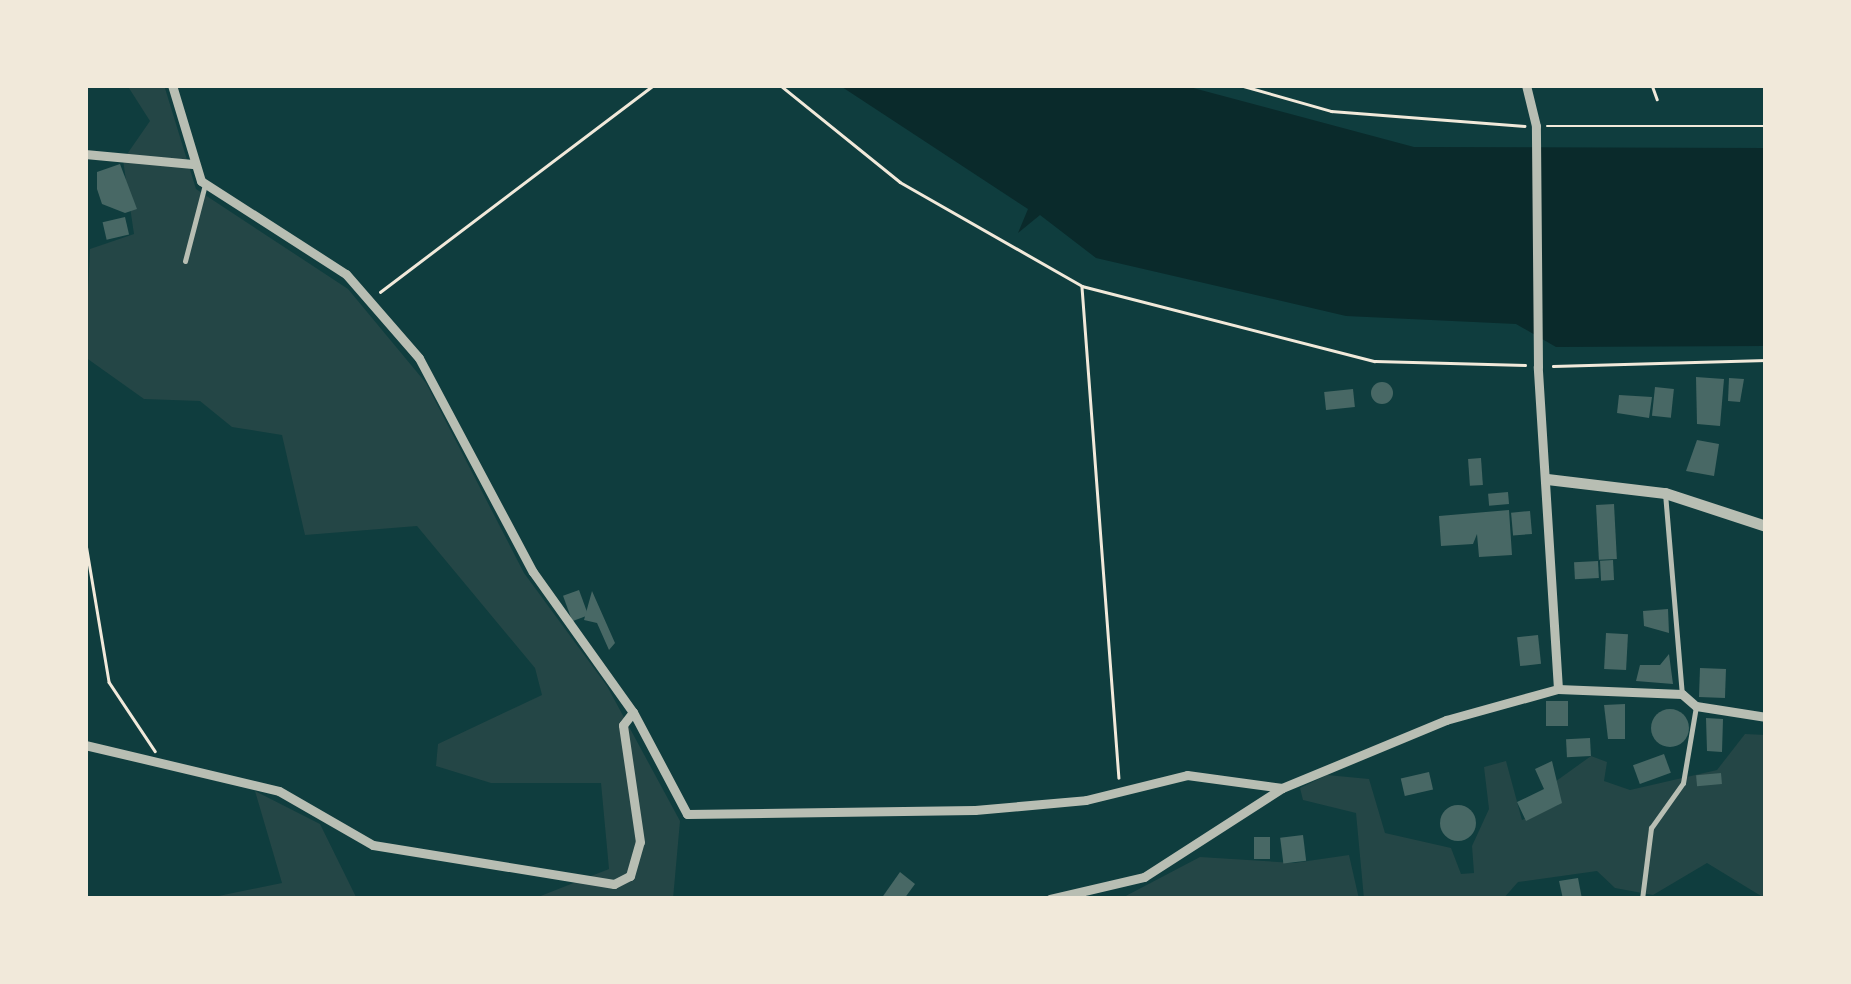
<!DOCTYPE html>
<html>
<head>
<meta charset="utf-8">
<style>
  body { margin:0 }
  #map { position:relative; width:1851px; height:984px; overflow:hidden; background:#0f3d3e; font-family:Manrope,sans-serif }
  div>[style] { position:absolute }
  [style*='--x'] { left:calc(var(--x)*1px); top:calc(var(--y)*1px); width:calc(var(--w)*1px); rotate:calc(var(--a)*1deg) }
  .green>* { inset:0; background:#244646 }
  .water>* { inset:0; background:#0a2a2b }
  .building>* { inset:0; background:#486865; transform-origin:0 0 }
  .round { border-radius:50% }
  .path>* { height:2.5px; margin:-1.25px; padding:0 1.25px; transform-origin:1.25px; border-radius:1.25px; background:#f1e9da }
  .service>* { height:5px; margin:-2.5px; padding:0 2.5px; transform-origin:2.5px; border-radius:2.5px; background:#b8beb3 }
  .minor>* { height:9px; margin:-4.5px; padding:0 4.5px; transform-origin:4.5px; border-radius:4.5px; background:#b8beb3 }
  .tertiary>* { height:11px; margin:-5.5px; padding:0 5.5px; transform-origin:5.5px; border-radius:5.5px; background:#b8beb3 }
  span { translate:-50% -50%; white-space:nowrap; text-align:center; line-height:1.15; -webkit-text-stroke:8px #f1e9da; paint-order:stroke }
  .frame { position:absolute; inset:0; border:88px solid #f1e9da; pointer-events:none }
</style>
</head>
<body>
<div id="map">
  <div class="green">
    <div style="clip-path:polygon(127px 85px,164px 85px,196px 189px,348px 289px,426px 383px,524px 573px,607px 686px,680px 821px,673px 899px,533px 899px,609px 869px,601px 783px,491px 783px,436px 766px,438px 744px,542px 695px,535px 668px,417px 526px,305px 535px,282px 435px,232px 427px,200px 401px,144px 399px,85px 357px,90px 249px,134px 234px,123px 160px,150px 121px)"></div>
    <div style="clip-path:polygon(1745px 734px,1766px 735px,1766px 899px,1707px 863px,1653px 895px,1615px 888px,1597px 871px,1518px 882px,1503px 899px,1364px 899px,1356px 813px,1303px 800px,1300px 788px,1327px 775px,1369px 779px,1385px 833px,1451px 848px,1461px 874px,1474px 873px,1472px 846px,1489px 809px,1484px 767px,1506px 761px,1522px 820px,1558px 805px,1552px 784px,1591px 756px,1607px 762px,1604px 781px,1630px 790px,1717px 770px)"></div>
    <div style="clip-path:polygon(255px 791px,320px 824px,357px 899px,204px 899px,282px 883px)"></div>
    <div style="clip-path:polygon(1349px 855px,1359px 899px,1120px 899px,1200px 857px,1294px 863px)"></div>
  </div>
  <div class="water">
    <div style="clip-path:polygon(839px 85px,1182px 85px,1414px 147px,1766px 148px,1766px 346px,1556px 347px,1516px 324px,1346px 316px,1096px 258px,1040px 215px,1018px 233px,1028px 209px)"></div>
  </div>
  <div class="building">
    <div style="clip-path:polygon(120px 164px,137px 209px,125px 213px,102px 204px,97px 189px,97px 172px)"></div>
    <div style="left:125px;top:217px;width:18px;height:23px;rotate:77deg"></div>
    <div style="clip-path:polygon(1696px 377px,1724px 379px,1720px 426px,1697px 424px)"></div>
    <div style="clip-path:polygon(1729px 378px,1744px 379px,1740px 402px,1728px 401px)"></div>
    <div class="round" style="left:1371px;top:382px;width:22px;height:22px"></div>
    <div style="left:1655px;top:387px;width:19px;height:29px;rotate:6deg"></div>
    <div style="left:1353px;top:389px;width:18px;height:29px;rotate:84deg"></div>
    <div style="clip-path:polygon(1619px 395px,1652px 397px,1649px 418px,1617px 413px)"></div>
    <div style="clip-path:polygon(1697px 440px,1719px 444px,1714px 476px,1686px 471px)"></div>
    <div style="left:1481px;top:458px;width:27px;height:13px;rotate:86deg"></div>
    <div style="left:1508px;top:492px;width:12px;height:20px;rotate:85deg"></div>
    <div style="left:1614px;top:504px;width:55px;height:18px;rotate:87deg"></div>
    <div style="clip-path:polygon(1509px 510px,1512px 555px,1479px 557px,1477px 534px,1473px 544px,1441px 546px,1439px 516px)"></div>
    <div style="left:1530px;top:511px;width:23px;height:19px;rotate:85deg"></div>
    <div style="left:1613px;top:560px;width:20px;height:13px;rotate:87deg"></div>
    <div style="left:1598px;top:561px;width:17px;height:24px;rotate:87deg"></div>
    <div style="left:579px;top:590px;width:27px;height:17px;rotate:70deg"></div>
    <div style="clip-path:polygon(592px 591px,615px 643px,609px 650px,597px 623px,584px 620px)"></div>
    <div style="clip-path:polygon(1668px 609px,1669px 633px,1644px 626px,1643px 611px)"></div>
    <div style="left:1606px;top:633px;width:22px;height:36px;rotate:3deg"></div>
    <div style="left:1538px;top:635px;width:29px;height:21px;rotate:84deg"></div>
    <div style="clip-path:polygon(1669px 654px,1673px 684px,1636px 681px,1640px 665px,1660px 665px)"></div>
    <div style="left:1700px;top:668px;width:26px;height:29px;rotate:2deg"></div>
    <div style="left:1546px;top:701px;width:22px;height:25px"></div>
    <div style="clip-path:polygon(1625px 704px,1625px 739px,1608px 739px,1604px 705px)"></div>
    <div class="round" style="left:1651px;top:709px;width:38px;height:38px"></div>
    <div style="clip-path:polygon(1706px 718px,1723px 719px,1722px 752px,1707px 751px)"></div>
    <div style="left:1590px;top:738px;width:18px;height:24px;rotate:87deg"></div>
    <div style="left:1664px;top:754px;width:20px;height:33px;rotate:70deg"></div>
    <div style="clip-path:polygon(1552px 761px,1562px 803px,1526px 821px,1517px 802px,1544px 789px,1535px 769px)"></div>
    <div style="left:1429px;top:772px;width:18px;height:29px;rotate:77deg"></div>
    <div style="left:1721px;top:773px;width:11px;height:25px;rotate:85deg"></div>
    <div class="round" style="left:1440px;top:805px;width:36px;height:36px"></div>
    <div style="left:1303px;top:835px;width:26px;height:23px;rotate:83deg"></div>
    <div style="left:1270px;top:837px;width:22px;height:16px;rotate:90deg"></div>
    <div style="clip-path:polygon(900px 872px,915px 884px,904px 899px,881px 899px)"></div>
    <div style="clip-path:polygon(1578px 878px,1582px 899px,1563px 899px,1559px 881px)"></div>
  </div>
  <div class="path">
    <div style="--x:780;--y:85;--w:154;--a:38.9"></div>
    <div style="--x:900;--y:182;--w:210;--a:29.7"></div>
    <div style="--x:1082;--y:286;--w:302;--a:14.4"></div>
    <div style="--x:1375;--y:361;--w:150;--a:1.5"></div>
    <div style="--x:1240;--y:85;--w:95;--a:15.9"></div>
    <div style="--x:1331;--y:111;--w:194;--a:4.4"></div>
    <div style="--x:1652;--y:85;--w:15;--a:70"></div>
    <div style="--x:1547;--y:126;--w:219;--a:0"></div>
    <div style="--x:1082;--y:287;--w:492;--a:85.7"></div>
    <div style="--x:380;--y:292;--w:343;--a:-37.1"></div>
    <div style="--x:1553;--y:366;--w:213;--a:-1.6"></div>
    <div style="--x:85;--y:538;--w:146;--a:80.5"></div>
    <div style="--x:109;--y:682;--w:83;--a:56.3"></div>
  </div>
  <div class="service">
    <div style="--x:185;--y:261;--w:80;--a:-75.4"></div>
    <div style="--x:1665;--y:493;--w:202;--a:85.2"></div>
    <div style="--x:1642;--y:899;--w:72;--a:-82.8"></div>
    <div style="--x:1651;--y:828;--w:55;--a:-54.6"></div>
    <div style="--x:1683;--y:783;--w:78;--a:-80.4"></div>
  </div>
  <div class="minor">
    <div style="--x:172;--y:85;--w:100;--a:73.2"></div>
    <div style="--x:201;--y:181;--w:172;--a:32.7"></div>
    <div style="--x:346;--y:274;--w:111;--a:49"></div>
    <div style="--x:419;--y:358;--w:242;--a:62"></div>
    <div style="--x:533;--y:572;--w:172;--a:54.5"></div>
    <div style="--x:633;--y:712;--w:115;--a:62.1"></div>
    <div style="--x:687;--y:814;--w:288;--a:-0.8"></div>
    <div style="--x:975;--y:810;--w:111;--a:-5.1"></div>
    <div style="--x:1086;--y:800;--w:104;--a:-13.9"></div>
    <div style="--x:1187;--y:775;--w:96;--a:7.8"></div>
    <div style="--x:85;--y:154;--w:108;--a:5.3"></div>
    <div style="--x:1558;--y:689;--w:124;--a:2.3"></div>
    <div style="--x:1682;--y:694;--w:18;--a:41"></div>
    <div style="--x:1696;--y:706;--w:71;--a:8.9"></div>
    <div style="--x:85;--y:745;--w:199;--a:13.3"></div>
    <div style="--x:279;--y:791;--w:108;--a:29.9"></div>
    <div style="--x:373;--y:845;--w:244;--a:9.2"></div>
    <div style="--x:614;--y:884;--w:18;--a:-27"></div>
    <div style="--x:630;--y:876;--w:35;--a:-74"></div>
    <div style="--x:640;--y:842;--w:118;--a:-98.3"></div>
    <div style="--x:623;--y:725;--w:16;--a:-52"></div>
    <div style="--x:1050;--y:899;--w:97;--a:-13.2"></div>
    <div style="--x:1144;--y:877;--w:164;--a:-32.8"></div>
    <div style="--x:1282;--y:788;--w:178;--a:-22.5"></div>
    <div style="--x:1446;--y:720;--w:116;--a:-15.5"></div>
    <div style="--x:1558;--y:689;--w:323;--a:-93.6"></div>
    <div style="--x:1538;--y:367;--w:241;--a:-90.5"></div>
    <div style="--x:1536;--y:126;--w:42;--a:-103.7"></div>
  </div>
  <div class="tertiary">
    <div style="--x:1547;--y:479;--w:119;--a:6.8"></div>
    <div style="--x:1665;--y:493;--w:106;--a:18.1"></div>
  </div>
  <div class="frame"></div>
</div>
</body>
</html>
